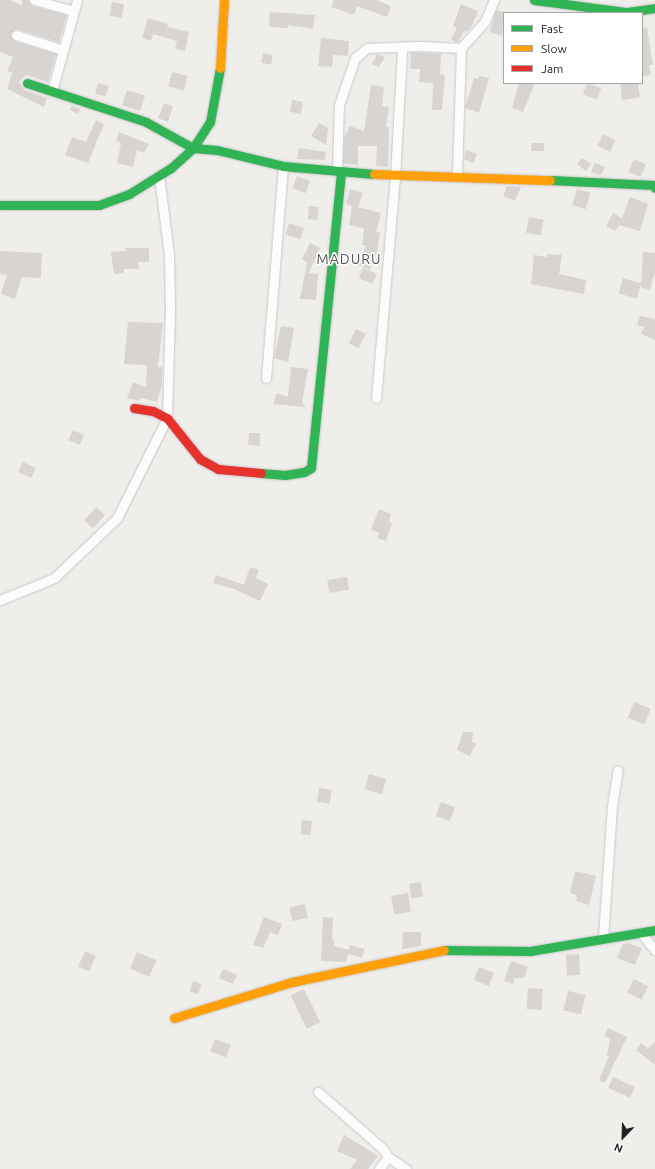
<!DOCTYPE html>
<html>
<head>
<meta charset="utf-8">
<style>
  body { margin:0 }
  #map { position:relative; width:655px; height:1169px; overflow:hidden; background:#f0eeeb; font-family:Ubuntu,sans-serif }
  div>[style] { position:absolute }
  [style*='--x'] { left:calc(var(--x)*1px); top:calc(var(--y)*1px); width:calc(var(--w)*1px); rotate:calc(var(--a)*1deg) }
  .building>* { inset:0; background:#d7d4d2; transform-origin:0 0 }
  .roads { filter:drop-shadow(0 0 1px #c9c8c7) drop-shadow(0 0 1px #c9c8c7) }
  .street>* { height:9px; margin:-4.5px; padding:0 4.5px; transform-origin:4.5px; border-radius:4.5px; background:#fdfcfc }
  .fast>* { height:9px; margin:-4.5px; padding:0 4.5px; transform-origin:4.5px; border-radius:4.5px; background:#30b455 }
  .slow>* { height:9px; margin:-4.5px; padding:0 4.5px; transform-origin:4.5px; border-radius:4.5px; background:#ff9f0a }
  .jam>* { height:9px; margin:-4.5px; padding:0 4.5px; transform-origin:4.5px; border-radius:4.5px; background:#e5322d }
  span { translate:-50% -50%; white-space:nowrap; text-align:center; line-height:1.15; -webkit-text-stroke:3px #fff; paint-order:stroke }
  .quarter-label { font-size:14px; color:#555; letter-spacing:1px }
  .legend { position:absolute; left:503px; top:12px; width:140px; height:72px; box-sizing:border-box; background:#fff; border:1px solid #a7a7a7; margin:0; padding:5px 7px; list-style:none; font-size:12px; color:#222 }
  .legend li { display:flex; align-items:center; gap:8px; height:20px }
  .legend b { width:20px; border:1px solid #a7a7a7 }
  .north { position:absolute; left:603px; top:1117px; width:40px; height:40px; -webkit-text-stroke:3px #fff; paint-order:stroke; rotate:203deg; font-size:11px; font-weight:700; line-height:16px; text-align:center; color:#222 }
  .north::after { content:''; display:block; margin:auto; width:14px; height:18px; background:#222; clip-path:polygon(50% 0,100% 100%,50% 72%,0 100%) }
</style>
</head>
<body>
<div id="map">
  <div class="building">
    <div style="clip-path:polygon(0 0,10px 0,22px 5px,22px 0,28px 0,32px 6px,67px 15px,59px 42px,17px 29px,10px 34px,14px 41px,56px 54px,48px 82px,26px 75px,19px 81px,24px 90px,47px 98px,44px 107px,7px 89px,12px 73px,7px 71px,13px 57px,0 52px)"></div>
    <div style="clip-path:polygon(334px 0,376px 0,391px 6px,387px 17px,357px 6px,354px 15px,331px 7px)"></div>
    <div style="left:112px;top:2px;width:12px;height:14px;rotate:9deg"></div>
    <div style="clip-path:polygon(461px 4px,478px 11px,472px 26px,467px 32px,464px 31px,458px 42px,455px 42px,451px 39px,457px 28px,453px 26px)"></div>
    <div style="clip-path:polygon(496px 10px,504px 12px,502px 36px,490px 32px)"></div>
    <div style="clip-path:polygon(270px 12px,315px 15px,313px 29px,288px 25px,288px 28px,269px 27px)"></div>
    <div style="clip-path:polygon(148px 18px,168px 24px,167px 27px,189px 32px,185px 51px,175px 49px,177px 41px,153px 34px,151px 41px,142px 38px)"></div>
    <div style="clip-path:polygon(647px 27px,653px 65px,649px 65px,651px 75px,642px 76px,642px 28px)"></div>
    <div style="clip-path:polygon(321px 38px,349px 41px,348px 56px,333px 55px,332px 67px,318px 66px)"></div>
    <div style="clip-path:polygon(411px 52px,441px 54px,440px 74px,445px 75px,442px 110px,432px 110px,433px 83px,419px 82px,420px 69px,410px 69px)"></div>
    <div style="left:263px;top:53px;width:10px;height:10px;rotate:11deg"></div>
    <div style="clip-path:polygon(377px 54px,385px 57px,379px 67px,372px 64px)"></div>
    <div style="left:172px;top:72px;width:16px;height:15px;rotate:14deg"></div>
    <div style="clip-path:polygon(479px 76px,489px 78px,479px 113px,465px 108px,474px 78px,478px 79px)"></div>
    <div style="left:98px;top:83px;width:11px;height:11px;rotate:15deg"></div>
    <div style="clip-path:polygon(519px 83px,535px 83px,523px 112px,512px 108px)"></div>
    <div style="left:587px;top:83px;width:15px;height:12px;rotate:20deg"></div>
    <div style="clip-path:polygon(620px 83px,638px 83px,640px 97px,622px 100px)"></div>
    <div style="clip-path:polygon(371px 85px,384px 87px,382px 106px,389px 107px,386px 127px,389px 127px,388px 167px,376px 166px,377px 146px,358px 146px,358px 165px,343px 163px,344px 138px,350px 126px,364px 131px)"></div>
    <div style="left:127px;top:90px;width:19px;height:16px;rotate:18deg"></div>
    <div style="left:292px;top:100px;width:11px;height:12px;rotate:10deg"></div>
    <div style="clip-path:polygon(164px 103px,173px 106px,168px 122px,158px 118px)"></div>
    <div style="clip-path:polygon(72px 106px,80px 109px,78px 114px,70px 110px)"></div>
    <div style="clip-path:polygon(96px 120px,104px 124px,88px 163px,65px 155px,72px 137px,86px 142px)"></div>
    <div style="clip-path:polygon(319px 123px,328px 128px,326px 145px,311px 136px)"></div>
    <div style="clip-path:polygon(119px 132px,149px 144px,144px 153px,137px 150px,133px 167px,117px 163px,121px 143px,116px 141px)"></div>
    <div style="left:603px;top:134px;width:14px;height:13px;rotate:25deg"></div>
    <div style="left:531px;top:143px;width:13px;height:8px"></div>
    <div style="clip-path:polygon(299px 148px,326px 152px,325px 160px,297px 159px)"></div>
    <div style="clip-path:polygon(466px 150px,477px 154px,473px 163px,464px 159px)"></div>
    <div style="clip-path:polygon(582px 158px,591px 164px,586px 171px,577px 164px)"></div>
    <div style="left:634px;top:159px;width:13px;height:14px;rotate:23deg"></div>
    <div style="clip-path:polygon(595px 163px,605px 167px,601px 175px,591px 172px)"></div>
    <div style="left:297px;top:176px;width:14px;height:13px;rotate:21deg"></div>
    <div style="clip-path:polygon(507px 186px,521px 187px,515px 201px,503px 196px)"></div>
    <div style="clip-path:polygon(350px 189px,363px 193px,358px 207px,381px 213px,376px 232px,380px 232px,377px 251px,370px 270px,358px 265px,366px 245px,362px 245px,364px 228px,349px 225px,352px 206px,346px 204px)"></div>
    <div style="left:577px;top:189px;width:14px;height:17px;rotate:17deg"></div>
    <div style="clip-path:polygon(630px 197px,648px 204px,640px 231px,619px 225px,615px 231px,606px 226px,613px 213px,622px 218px)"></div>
    <div style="left:309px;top:206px;width:10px;height:13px;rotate:6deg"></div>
    <div style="left:529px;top:217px;width:15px;height:16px;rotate:11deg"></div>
    <div style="left:289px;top:223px;width:16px;height:12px;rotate:18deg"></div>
    <div style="clip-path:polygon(310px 243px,320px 248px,309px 273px,318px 274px,316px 300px,300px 299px,307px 262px,302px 259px)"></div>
    <div style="clip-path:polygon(125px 248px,149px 248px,149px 262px,138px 262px,139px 269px,124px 269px,124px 273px,114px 274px,111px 252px,126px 251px)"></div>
    <div style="clip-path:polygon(0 251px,42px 253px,41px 278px,22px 277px,15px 299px,1px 294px,7px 275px,0 274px)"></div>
    <div style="clip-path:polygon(643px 252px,655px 253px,655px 272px,650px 290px,641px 287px)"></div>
    <div style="clip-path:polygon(547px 254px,562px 255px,559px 274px,586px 280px,584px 294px,531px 284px,534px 255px,547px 257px)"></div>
    <div style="left:363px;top:268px;width:15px;height:11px;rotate:23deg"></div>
    <div style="left:623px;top:278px;width:19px;height:16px;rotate:16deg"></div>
    <div style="clip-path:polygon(640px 316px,655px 319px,655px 340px,641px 334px,644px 327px,637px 325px)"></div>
    <div style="clip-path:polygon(128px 322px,163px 323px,158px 367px,162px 367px,162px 384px,157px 402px,141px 398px,139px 401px,127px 398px,133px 382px,146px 387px,147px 365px,124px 364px)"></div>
    <div style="clip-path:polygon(281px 326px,294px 328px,288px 362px,274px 358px)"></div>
    <div style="left:356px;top:329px;width:11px;height:16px;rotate:27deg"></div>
    <div style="clip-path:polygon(291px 367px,308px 369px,302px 403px,306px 407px,273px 404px,277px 393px,288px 397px)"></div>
    <div style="left:73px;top:430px;width:12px;height:11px;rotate:24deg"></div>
    <div style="clip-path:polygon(249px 433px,260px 433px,260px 446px,248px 445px)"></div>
    <div style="left:23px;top:462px;width:14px;height:11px;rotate:25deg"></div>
    <div style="left:96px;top:507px;width:12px;height:18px;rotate:42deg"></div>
    <div style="clip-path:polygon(379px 509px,391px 514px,389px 521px,392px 523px,386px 541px,377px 538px,379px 533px,371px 530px)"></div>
    <div style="clip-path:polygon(250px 567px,259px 570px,256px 578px,268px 584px,260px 601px,234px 589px,213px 583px,216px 575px,244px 585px)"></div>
    <div style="left:347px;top:577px;width:13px;height:20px;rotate:81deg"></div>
    <div style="left:634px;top:702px;width:18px;height:17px;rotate:22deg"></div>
    <div style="clip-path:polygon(463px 732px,473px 732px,472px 742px,476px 744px,470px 756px,457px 750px)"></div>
    <div style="left:369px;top:774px;width:18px;height:16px;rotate:16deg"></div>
    <div style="left:319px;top:788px;width:13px;height:14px;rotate:9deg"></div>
    <div style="left:441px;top:802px;width:15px;height:15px;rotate:20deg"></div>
    <div style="left:302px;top:820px;width:10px;height:14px;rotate:6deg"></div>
    <div style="clip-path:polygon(575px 871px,596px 876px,589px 905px,576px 901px,577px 895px,570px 893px)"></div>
    <div style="left:421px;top:882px;width:15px;height:12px;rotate:82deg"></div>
    <div style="left:408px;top:893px;width:19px;height:17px;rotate:81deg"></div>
    <div style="left:305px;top:904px;width:14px;height:16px;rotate:78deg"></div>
    <div style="clip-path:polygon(264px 917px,282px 924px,278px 935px,270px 932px,263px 948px,253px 945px)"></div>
    <div style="clip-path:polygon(323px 917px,333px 918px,332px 939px,334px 939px,334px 946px,349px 950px,346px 962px,321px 961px)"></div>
    <div style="clip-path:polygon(403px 932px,421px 932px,421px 946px,402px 949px)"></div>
    <div style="clip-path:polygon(628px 943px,642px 948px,635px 965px,617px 958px,623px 944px)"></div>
    <div style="left:350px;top:945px;width:15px;height:9px;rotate:16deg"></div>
    <div style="left:85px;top:951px;width:12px;height:17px;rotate:24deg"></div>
    <div style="left:137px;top:952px;width:21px;height:18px;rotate:23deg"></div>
    <div style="left:579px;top:954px;width:21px;height:13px;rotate:87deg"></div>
    <div style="clip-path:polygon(511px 961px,528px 967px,524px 978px,514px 978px,513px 984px,504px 981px)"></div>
    <div style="left:479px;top:967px;width:16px;height:14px;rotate:22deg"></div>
    <div style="left:223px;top:969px;width:15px;height:10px;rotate:23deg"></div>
    <div style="left:634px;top:979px;width:16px;height:15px;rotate:27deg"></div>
    <div style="left:193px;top:981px;width:9px;height:11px;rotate:18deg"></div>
    <div style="left:528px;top:988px;width:15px;height:21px;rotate:4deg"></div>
    <div style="left:304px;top:989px;width:37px;height:15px;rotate:64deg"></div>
    <div style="left:568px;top:991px;width:18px;height:20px;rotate:13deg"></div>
    <div style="clip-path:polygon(608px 1028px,627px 1037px,605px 1083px,599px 1080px,609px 1056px,607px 1056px,610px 1039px,604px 1036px)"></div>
    <div style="left:215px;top:1039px;width:17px;height:13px;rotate:21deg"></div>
    <div style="clip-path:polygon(655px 1041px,655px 1065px,636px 1050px,641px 1043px,648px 1049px)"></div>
    <div style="left:613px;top:1077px;width:24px;height:12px;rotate:24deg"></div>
    <div style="clip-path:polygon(344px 1135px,378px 1156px,368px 1169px,350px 1169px,357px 1160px,337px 1151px)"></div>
  </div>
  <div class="roads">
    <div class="street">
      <div style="--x:34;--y:0;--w:41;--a:15.4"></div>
      <div style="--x:16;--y:35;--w:49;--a:17.7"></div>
      <div style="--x:461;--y:48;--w:36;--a:-48"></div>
      <div style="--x:485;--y:21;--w:23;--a:-67"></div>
      <div style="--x:52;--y:91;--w:94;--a:-74.6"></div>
      <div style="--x:337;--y:171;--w:66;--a:-88.3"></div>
      <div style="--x:339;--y:105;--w:50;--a:-71.2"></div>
      <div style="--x:355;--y:58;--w:16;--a:-40"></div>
      <div style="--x:367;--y:48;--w:53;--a:-2.2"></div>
      <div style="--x:420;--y:46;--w:41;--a:2.8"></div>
      <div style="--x:461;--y:48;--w:128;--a:91.8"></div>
      <div style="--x:266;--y:378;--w:213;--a:-85.4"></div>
      <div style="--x:376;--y:398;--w:223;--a:-85.1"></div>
      <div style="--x:395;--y:176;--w:127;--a:-86.8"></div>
      <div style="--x:0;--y:600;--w:58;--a:-22.2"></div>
      <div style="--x:54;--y:578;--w:87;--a:-43.6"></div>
      <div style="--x:117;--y:518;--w:112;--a:-63.4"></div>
      <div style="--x:167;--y:418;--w:109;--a:-88.4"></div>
      <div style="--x:170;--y:309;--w:54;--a:-91.1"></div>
      <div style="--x:169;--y:255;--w:80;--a:-97.2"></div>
      <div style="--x:641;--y:933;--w:22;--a:51"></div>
      <div style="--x:603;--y:938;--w:132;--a:-86.1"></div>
      <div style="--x:612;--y:806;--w:36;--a:-81"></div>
      <div style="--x:318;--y:1092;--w:86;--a:41.2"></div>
      <div style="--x:383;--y:1149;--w:9;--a:58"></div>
      <div style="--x:388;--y:1157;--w:22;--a:34"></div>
      <div style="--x:379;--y:1169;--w:15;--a:-53"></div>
    </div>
    <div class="fast">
      <div style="--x:534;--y:0;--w:94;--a:7.4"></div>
      <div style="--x:627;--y:12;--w:28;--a:-8"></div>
      <div style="--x:27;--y:83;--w:125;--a:18.1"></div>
      <div style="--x:146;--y:122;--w:54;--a:29"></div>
      <div style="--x:193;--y:148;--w:24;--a:5"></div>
      <div style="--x:217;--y:150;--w:68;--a:13.6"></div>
      <div style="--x:283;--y:166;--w:91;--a:5"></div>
      <div style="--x:550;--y:180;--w:104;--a:2.8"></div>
      <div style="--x:654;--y:185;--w:3;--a:72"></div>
      <div style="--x:0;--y:205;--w:99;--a:0"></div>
      <div style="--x:99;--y:205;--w:32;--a:-20"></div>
      <div style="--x:129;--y:194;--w:49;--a:-31.8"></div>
      <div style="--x:171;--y:168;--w:30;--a:-42"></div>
      <div style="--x:193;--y:148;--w:31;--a:-57"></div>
      <div style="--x:210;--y:122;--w:55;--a:-79.5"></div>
      <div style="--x:261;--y:473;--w:24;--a:5"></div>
      <div style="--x:285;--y:475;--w:19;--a:-9"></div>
      <div style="--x:304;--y:472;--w:8;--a:-30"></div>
      <div style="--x:311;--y:468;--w:298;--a:-84.2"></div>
      <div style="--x:444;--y:950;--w:86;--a:0.7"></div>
      <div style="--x:530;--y:951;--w:127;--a:-9.5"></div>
    </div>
    <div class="slow">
      <div style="--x:220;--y:68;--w:68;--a:-86.6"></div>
      <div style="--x:374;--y:174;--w:176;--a:2"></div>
      <div style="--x:174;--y:1018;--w:123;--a:-17"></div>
      <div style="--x:292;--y:982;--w:155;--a:-11.9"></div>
    </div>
    <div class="jam">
      <div style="--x:134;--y:408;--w:19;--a:9"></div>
      <div style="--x:153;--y:411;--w:16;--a:27"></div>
      <div style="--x:167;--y:418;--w:53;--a:51.2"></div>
      <div style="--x:200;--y:459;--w:21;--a:29"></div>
      <div style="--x:218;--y:469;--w:43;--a:5.3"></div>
    </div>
  </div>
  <div class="quarter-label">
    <span style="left:349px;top:259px">MADURU</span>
  </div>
  <ul class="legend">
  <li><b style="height:5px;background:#30b455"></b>Fast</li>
  <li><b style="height:5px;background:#ff9f0a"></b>Slow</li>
  <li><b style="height:5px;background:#e5322d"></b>Jam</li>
  </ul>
  <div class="north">N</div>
</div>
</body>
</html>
